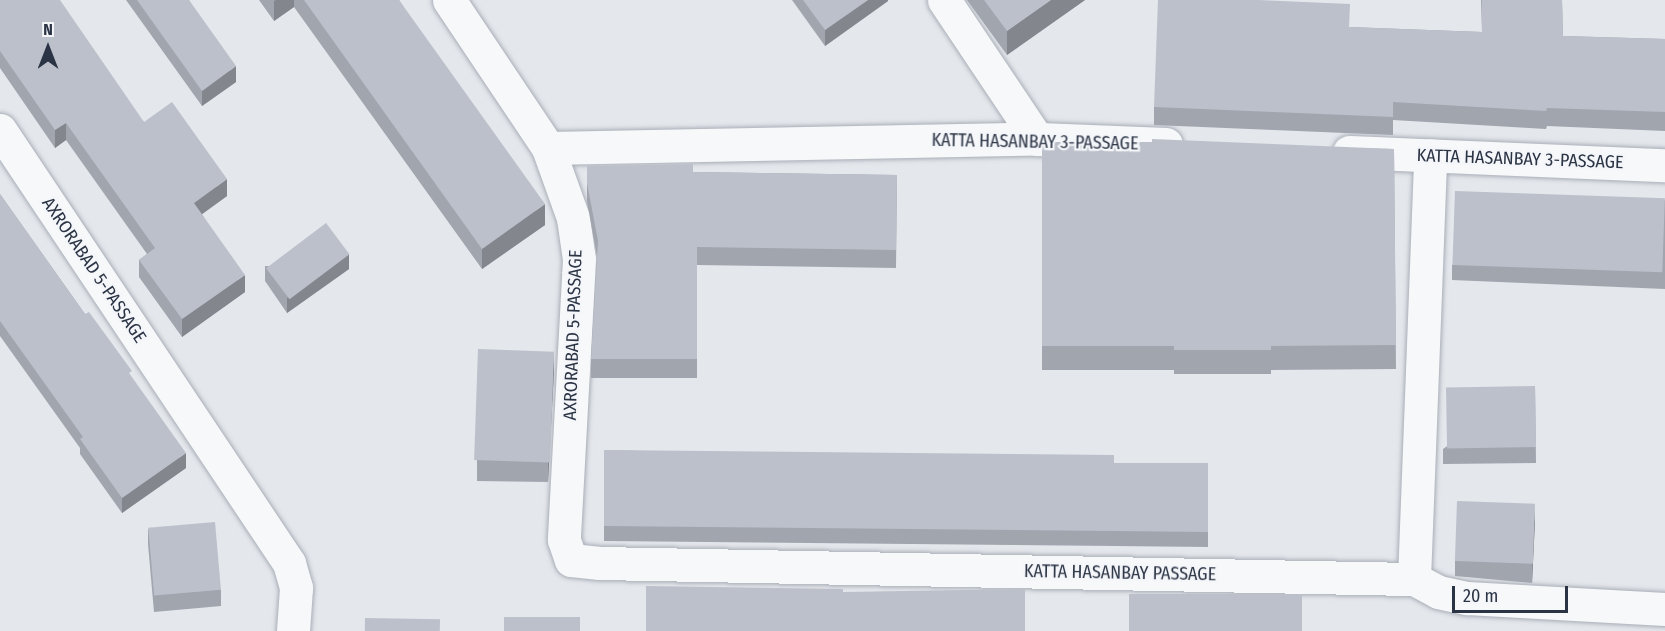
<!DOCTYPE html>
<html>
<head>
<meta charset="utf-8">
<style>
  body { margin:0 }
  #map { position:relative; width:1665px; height:631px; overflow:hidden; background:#e4e7ec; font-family:"Fira Sans Condensed",sans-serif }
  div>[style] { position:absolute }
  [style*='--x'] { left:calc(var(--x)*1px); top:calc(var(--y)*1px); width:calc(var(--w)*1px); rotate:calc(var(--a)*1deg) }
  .roads { filter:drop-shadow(0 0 2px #a9aeb7) drop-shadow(0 0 2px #a9aeb7) }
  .minor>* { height:33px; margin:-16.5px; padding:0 16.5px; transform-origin:16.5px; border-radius:16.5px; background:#f7f8fa }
  .wall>* { inset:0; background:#a1a5ae }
  .shaded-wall>* { inset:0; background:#83868d }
  .building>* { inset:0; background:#bbc0ca; transform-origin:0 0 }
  span { translate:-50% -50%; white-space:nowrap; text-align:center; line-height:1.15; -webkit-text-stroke:4.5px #f4f6f9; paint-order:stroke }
  .street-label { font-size:18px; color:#2b3445 }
  .north { position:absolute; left:18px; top:18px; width:60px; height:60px; -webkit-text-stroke:4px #f4f6f9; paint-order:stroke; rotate:0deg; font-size:16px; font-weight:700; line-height:24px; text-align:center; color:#2b3445 }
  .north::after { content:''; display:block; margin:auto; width:21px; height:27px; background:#2b3445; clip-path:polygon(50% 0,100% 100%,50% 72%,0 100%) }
  .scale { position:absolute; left:1452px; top:586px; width:116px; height:27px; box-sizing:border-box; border:3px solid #2b3445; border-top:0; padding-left:8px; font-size:18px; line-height:21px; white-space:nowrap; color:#2b3445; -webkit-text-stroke:4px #f4f6f9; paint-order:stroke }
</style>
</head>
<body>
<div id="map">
  <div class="roads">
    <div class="minor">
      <div style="--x:449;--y:0;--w:178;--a:56.2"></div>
      <div style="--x:548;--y:148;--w:74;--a:70.3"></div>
      <div style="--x:573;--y:218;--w:41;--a:81.7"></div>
      <div style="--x:579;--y:259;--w:281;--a:93.1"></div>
      <div style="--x:564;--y:540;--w:21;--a:71"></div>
      <div style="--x:571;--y:560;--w:29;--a:6"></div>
      <div style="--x:600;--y:563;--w:814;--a:1.13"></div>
      <div style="--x:1414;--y:579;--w:27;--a:28"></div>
      <div style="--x:1438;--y:592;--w:30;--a:12"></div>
      <div style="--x:1467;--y:598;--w:198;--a:3.2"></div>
      <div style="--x:944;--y:0;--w:167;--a:56.2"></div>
      <div style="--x:0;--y:130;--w:521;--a:56.28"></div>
      <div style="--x:289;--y:563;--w:26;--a:74"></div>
      <div style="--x:296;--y:588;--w:43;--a:94"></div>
      <div style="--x:548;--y:148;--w:489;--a:-1.1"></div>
      <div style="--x:1037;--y:139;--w:129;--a:2.2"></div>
      <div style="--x:1349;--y:152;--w:316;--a:2.4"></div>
      <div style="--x:1414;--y:579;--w:424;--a:-87.8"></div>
    </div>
  </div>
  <div class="wall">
    <div style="clip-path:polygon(0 0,144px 122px,227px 196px,202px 214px,245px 292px,182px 337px,139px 277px,139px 260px,147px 254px,66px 140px,55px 148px,0 68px)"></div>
    <div style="clip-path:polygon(126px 0,189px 0,236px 82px,202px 106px)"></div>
    <div style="clip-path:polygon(259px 0,399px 0,545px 225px,482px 269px,294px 7px,274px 21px)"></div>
    <div style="clip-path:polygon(792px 0,888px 0,888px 1px,825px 46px)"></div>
    <div style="clip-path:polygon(967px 0,1085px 0,1007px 55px)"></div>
    <div style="clip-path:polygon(1481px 0,1562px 0,1563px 36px,1665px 39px,1665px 131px,1547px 126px,1546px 129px,1393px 120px,1393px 135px,1154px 125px,1154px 107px,1349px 27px,1482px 32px)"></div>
    <div style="clip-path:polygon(1042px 142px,1394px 149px,1396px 369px,1271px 370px,1271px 374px,1174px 374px,1174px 370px,1042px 370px)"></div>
    <div style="clip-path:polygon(587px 166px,693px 172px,897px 175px,896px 268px,697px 265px,697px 378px,591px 378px,591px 359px,597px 256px,587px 202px)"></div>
    <div style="clip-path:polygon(0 194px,85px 314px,132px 378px,186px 468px,122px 513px,80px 454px,80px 448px,0 336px)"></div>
    <div style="clip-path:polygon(1665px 200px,1665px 289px,1452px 280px,1452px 265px)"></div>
    <div style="clip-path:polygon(265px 266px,349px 269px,287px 313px,265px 281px)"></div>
    <div style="clip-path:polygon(554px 371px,548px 482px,477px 481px,477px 460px)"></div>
    <div style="clip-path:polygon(1535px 386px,1536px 463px,1443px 464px,1443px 449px)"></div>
    <div style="clip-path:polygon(604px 450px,1114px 463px,1208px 463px,1208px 547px,604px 541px)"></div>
    <div style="clip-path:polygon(1535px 520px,1532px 583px,1455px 576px,1455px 561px)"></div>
    <div style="clip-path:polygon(148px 529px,221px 590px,221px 606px,154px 612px,148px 544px)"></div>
  </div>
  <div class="shaded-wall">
    <div style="clip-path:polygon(276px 0,294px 0,294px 7px,274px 21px,274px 1px)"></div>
    <div style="clip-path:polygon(868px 0,888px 0,888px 1px,825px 46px,825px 30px)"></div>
    <div style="clip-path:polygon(1051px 0,1085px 0,1007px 55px,1007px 31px)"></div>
    <div style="clip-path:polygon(236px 66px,236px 82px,202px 106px,202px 91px)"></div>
    <div style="clip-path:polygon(66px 123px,66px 140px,55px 148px,55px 130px)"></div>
    <div style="clip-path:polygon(227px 179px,227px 196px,194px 220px,194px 203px)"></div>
    <div style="clip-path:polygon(545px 204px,545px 225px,482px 269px,482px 249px)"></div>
    <div style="clip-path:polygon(349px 254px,349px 269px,287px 313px,287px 298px)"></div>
    <div style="clip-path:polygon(245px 275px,245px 292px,182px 337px,182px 319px)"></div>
    <div style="clip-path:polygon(554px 351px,554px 371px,548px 482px,548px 461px)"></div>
    <div style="clip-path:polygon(186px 453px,186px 468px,122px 513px,122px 498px)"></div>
    <div style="clip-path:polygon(1535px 504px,1535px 520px,1532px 583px,1532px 568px)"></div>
  </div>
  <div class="building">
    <div style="clip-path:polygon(0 0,60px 0,144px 122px,172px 102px,227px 179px,194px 203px,245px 275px,182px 319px,139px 260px,155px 248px,66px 123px,55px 130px,0 51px)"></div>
    <div style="clip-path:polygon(137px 0,189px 0,236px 66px,202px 91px)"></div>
    <div style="clip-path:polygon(304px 0,399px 0,545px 204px,482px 249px)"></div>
    <div style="clip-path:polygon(803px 0,868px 0,825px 30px)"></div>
    <div style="clip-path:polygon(984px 0,1051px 0,1007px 31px)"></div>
    <div style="clip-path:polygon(1158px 0,1258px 0,1350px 4px,1349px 27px,1482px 32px,1482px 0,1562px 0,1563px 36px,1665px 39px,1665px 112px,1547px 108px,1546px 111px,1393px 102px,1393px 117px,1154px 107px)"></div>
    <div style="clip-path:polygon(1152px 139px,1394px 149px,1396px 345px,1271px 346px,1271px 350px,1174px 350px,1174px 346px,1042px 346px,1042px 142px,1152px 142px)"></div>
    <div style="clip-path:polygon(693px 164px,693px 172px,897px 175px,896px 250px,697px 247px,697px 359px,591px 359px,598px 241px,587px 183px,587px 166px)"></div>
    <div style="left:1455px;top:191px;width:210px;height:74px;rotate:2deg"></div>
    <div style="clip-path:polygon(0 194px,85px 314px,89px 312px,132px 371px,129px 373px,186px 453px,122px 498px,80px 439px,83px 437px,0 321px)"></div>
    <div style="left:326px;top:223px;width:39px;height:75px;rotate:53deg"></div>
    <div style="left:478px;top:349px;width:76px;height:111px;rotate:2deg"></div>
    <div style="left:1535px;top:386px;width:61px;height:89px;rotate:89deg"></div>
    <div style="clip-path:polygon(604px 450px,1114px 455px,1114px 463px,1208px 463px,1208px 532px,604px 526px)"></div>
    <div style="left:1457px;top:501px;width:78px;height:60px;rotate:2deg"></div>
    <div style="left:215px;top:522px;width:68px;height:67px;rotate:85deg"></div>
    <div style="clip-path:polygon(646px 586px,843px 589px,843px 592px,1025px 589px,1025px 631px,646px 631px)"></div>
    <div style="left:1129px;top:594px;width:173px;height:37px"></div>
    <div style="left:504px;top:617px;width:76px;height:14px"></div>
    <div style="left:365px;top:618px;width:75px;height:13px;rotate:1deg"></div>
  </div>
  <div class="street-label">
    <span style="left:1035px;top:142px;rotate:1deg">KATTA HASANBAY 3-PASSAGE</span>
    <span style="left:1520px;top:159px;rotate:2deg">KATTA HASANBAY 3-PASSAGE</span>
    <span style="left:94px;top:270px;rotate:56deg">AXRORABAD 5-PASSAGE</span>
    <span style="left:573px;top:335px;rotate:-88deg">AXRORABAD 5-PASSAGE</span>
    <span style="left:1120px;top:573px;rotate:1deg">KATTA HASANBAY PASSAGE</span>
  </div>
  <div class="north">N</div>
  <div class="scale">20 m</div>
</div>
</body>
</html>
